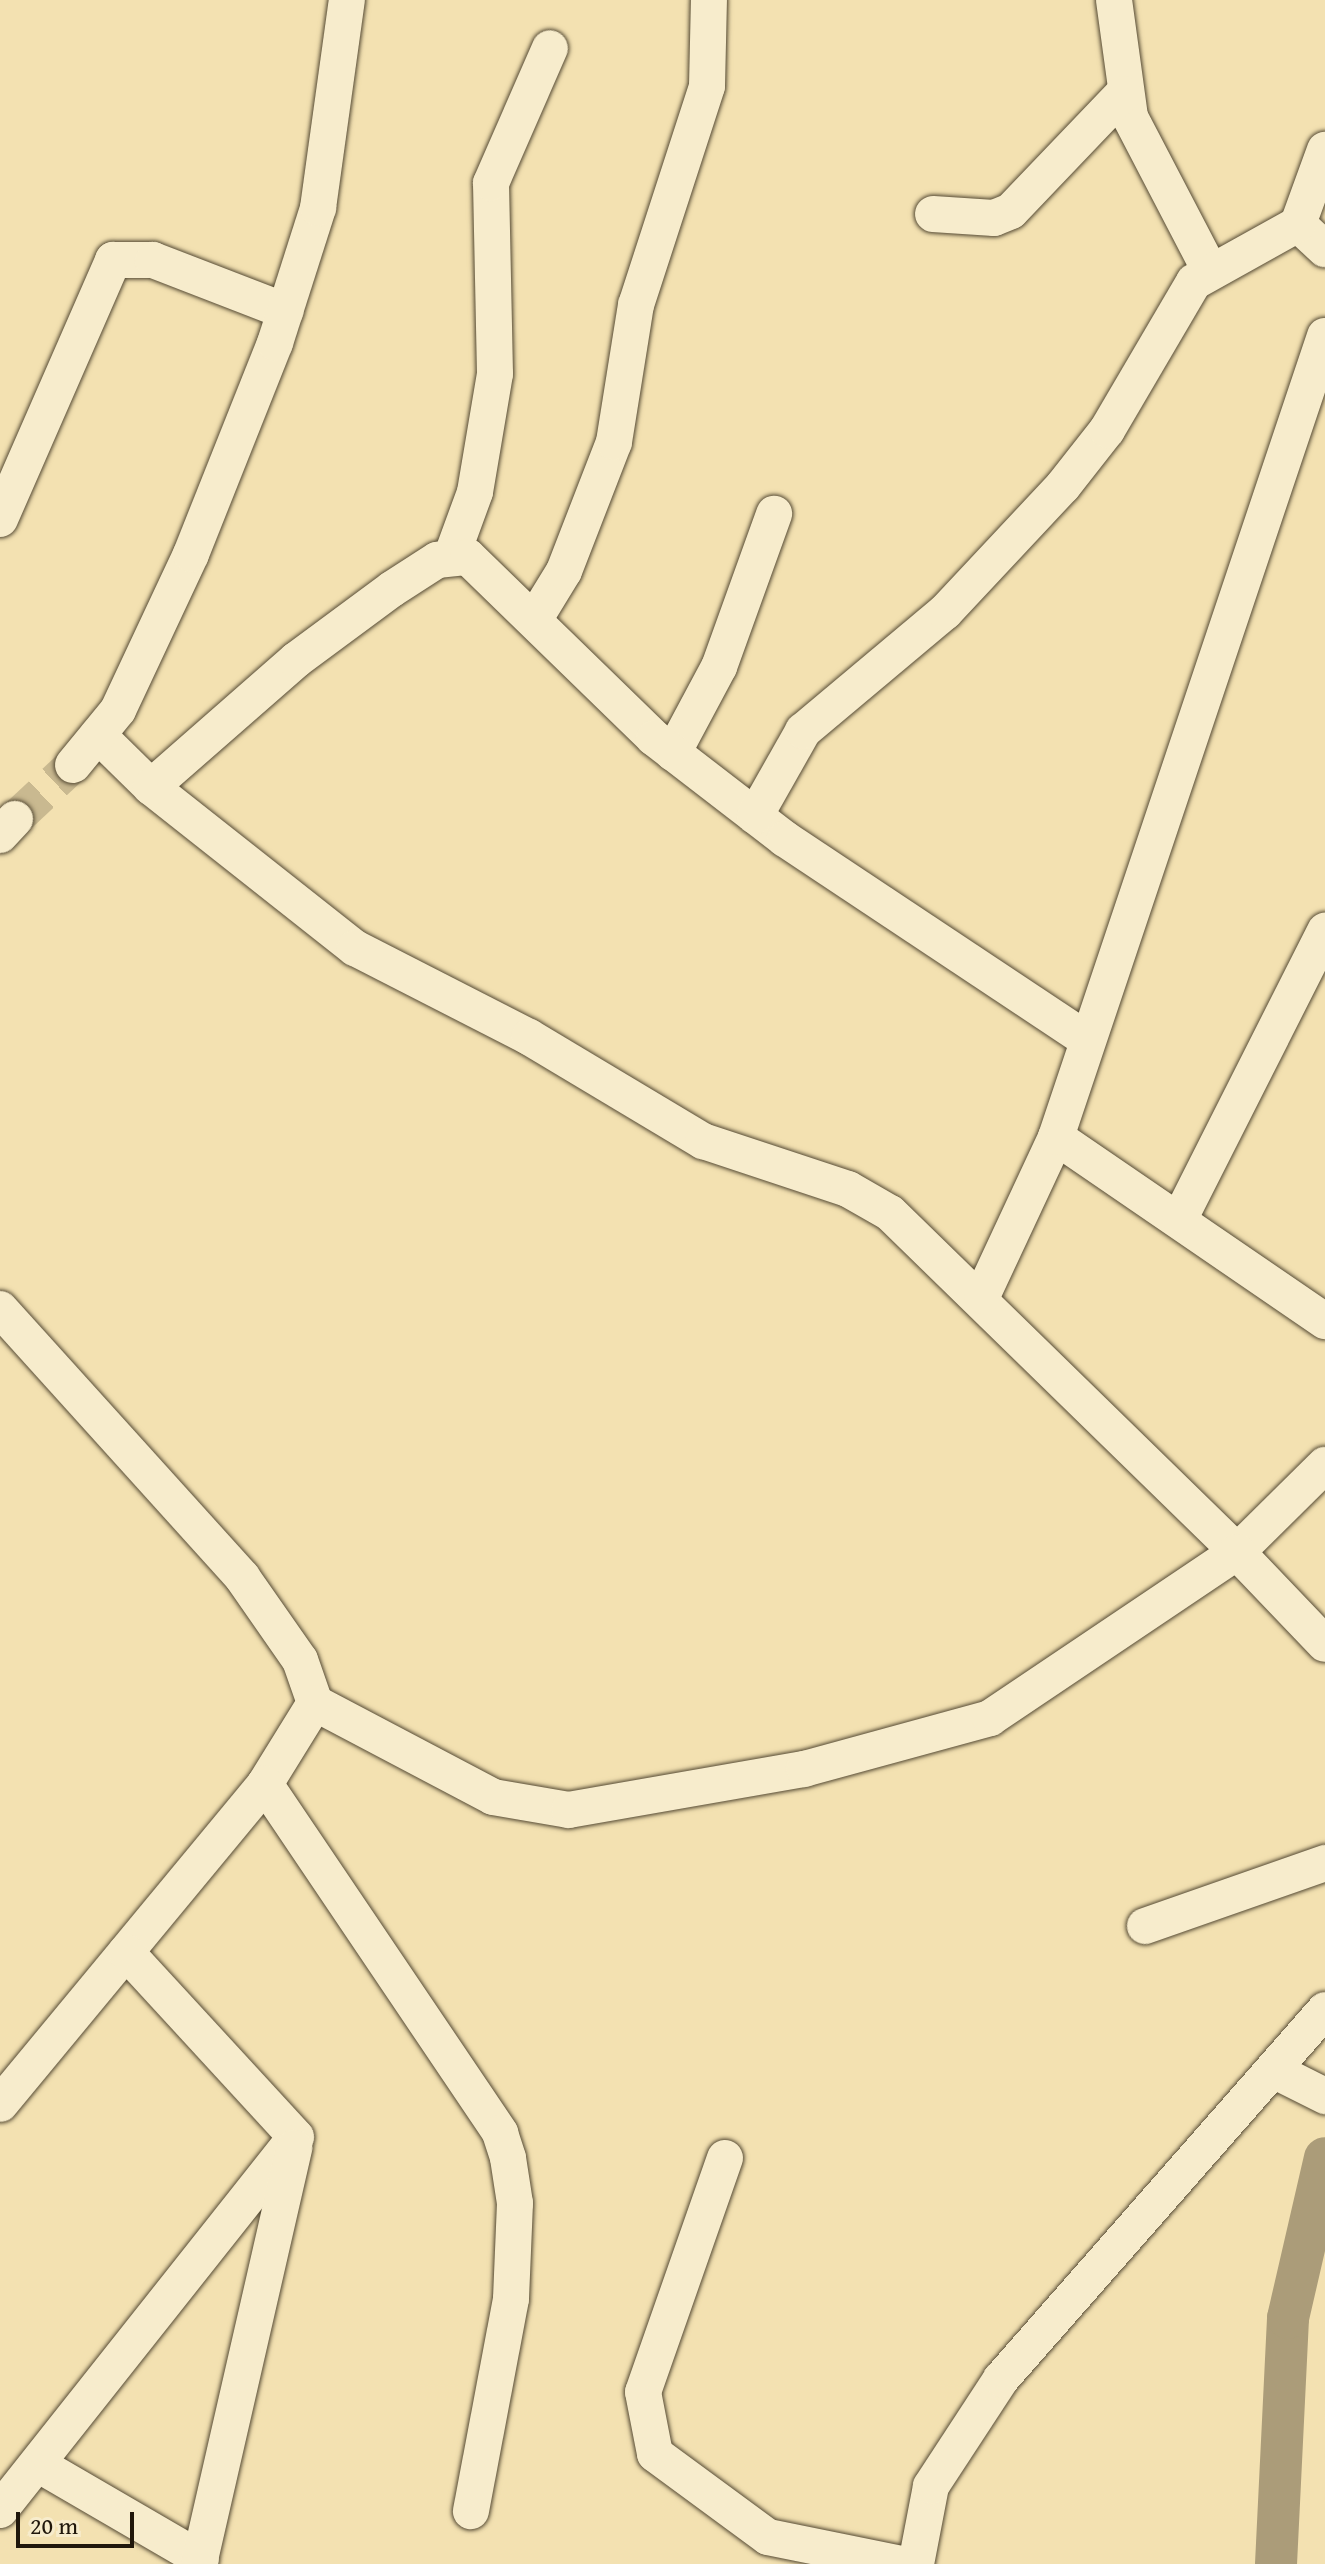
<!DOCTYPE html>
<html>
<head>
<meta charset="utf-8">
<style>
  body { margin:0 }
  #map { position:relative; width:1325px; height:2564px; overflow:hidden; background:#f3e1b1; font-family:"Gentium Book Plus",serif }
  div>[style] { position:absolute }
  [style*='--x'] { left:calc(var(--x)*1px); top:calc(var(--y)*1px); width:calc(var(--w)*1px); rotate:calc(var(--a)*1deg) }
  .canal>* { height:42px; margin:-21px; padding:0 21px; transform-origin:21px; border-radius:21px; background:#ab9c79 }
  .street-tunnel>* { height:36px; margin-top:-18px; transform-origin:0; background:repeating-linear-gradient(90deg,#c9b990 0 36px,transparent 0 54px) }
  .roads { filter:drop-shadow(0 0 2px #554a34) drop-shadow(0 0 2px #554a34) }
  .street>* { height:36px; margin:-18px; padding:0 18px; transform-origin:18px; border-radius:18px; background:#f7eccc }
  span { translate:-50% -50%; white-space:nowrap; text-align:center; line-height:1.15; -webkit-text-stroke:6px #f7eccc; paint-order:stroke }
  .scale { position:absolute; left:16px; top:2512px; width:118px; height:36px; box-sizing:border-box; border:4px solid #20170b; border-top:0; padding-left:10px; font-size:24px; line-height:28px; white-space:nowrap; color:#20170b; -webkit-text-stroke:6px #f7eccc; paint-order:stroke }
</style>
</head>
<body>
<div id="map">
  <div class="canal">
    <div style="--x:1276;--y:2564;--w:246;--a:-87.2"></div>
    <div style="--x:1288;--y:2318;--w:164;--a:-77"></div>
  </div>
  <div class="street-tunnel">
    <div style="--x:15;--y:819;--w:79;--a:-43"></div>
  </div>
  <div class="roads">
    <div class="street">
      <div style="--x:1114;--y:0;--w:118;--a:82.2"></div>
      <div style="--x:1130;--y:117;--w:171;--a:62.5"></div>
      <div style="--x:933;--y:214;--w:61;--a:3.8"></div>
      <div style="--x:994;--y:218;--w:18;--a:-22"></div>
      <div style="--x:1011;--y:211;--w:162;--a:-46.3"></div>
      <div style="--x:1298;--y:224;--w:37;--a:43"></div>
      <div style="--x:0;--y:519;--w:283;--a:-66.4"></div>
      <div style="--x:113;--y:260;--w:40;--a:0"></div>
      <div style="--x:153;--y:260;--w:142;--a:21.1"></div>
      <div style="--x:452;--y:555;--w:67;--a:-69.9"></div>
      <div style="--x:475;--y:492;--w:120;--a:-80.4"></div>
      <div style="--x:495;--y:374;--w:191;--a:-91.2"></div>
      <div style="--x:491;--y:183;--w:147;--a:-66.4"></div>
      <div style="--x:534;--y:620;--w:57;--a:-58.5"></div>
      <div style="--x:564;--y:571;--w:138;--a:-68.8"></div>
      <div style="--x:614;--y:442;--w:139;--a:-80.9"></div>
      <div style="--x:636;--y:305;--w:230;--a:-72"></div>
      <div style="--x:707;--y:86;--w:86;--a:-88.7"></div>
      <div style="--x:98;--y:735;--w:74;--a:44.5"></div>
      <div style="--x:151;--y:787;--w:260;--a:38.3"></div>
      <div style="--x:355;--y:948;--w:195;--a:27.1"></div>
      <div style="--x:529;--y:1037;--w:203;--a:30.9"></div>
      <div style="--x:703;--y:1141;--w:153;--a:18.3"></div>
      <div style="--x:848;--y:1189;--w:48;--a:29.7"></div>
      <div style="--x:890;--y:1213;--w:485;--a:44.3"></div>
      <div style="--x:1237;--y:1552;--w:124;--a:-44.7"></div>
      <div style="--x:673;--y:753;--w:98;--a:-61.9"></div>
      <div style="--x:719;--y:667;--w:163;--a:-70.2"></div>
      <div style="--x:73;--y:765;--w:71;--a:-50.7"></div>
      <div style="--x:118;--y:710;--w:172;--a:-64.9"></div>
      <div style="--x:191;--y:554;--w:227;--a:-68.3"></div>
      <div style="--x:275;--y:343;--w:142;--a:-72.3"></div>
      <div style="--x:318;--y:208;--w:210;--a:-82.1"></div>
      <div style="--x:151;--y:787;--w:193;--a:-41.2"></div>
      <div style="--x:296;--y:660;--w:119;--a:-36.5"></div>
      <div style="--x:392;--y:589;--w:54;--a:-32.8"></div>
      <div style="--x:437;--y:560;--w:31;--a:-6"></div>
      <div style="--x:468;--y:557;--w:260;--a:44.2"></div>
      <div style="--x:654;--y:738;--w:165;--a:37.6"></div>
      <div style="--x:785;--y:839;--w:360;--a:33.6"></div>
      <div style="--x:755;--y:816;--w:98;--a:-60.5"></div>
      <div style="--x:803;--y:731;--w:185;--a:-40"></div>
      <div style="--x:945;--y:612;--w:173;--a:-46.9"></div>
      <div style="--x:1063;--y:486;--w:71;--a:-51.8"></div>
      <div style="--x:1107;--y:430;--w:172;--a:-59.6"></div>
      <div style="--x:1194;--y:282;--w:119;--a:-29.1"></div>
      <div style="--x:1298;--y:224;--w:79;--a:-70"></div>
      <div style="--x:0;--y:835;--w:22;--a:-47"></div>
      <div style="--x:1056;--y:1137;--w:326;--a:34.4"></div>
      <div style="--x:1180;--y:1218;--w:322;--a:-63.2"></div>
      <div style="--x:982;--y:1296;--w:175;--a:-65"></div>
      <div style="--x:1056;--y:1137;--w:845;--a:-71.44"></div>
      <div style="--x:0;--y:1309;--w:361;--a:47.9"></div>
      <div style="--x:242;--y:1577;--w:101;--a:55.1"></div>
      <div style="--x:300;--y:1660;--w:46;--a:70.8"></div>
      <div style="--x:315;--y:1703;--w:95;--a:121.7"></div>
      <div style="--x:265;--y:1784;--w:415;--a:129.6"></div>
      <div style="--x:315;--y:1703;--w:201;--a:27.8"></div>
      <div style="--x:493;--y:1797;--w:77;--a:9.7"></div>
      <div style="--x:569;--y:1810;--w:239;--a:-9.9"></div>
      <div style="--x:804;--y:1769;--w:193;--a:-15.3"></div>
      <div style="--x:990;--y:1718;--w:298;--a:-33.9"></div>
      <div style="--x:1237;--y:1552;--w:127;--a:46.3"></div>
      <div style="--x:265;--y:1784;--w:421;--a:56"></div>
      <div style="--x:500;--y:2133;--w:26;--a:72"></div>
      <div style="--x:508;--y:2158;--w:46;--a:81.2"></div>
      <div style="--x:515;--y:2203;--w:96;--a:92.4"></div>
      <div style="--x:511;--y:2299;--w:216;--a:100.7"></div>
      <div style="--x:1145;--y:1926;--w:191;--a:-19.3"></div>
      <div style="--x:1277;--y:2072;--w:54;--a:26.6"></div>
      <div style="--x:725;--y:2158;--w:248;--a:109.3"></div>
      <div style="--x:643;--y:2392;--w:63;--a:79"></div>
      <div style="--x:655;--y:2454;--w:140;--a:36.3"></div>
      <div style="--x:768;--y:2537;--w:137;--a:11.4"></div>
      <div style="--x:41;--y:2466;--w:185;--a:30.2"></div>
      <div style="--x:0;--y:2510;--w:476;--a:-51.6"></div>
      <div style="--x:296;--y:2137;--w:251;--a:-132.6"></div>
      <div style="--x:199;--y:2564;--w:427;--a:-77.1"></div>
      <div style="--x:916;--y:2564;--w:79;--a:-79.1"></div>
      <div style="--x:931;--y:2486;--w:128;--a:-56.8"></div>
      <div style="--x:1001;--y:2379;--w:491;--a:-48.7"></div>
    </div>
  </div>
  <div class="scale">20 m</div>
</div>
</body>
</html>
